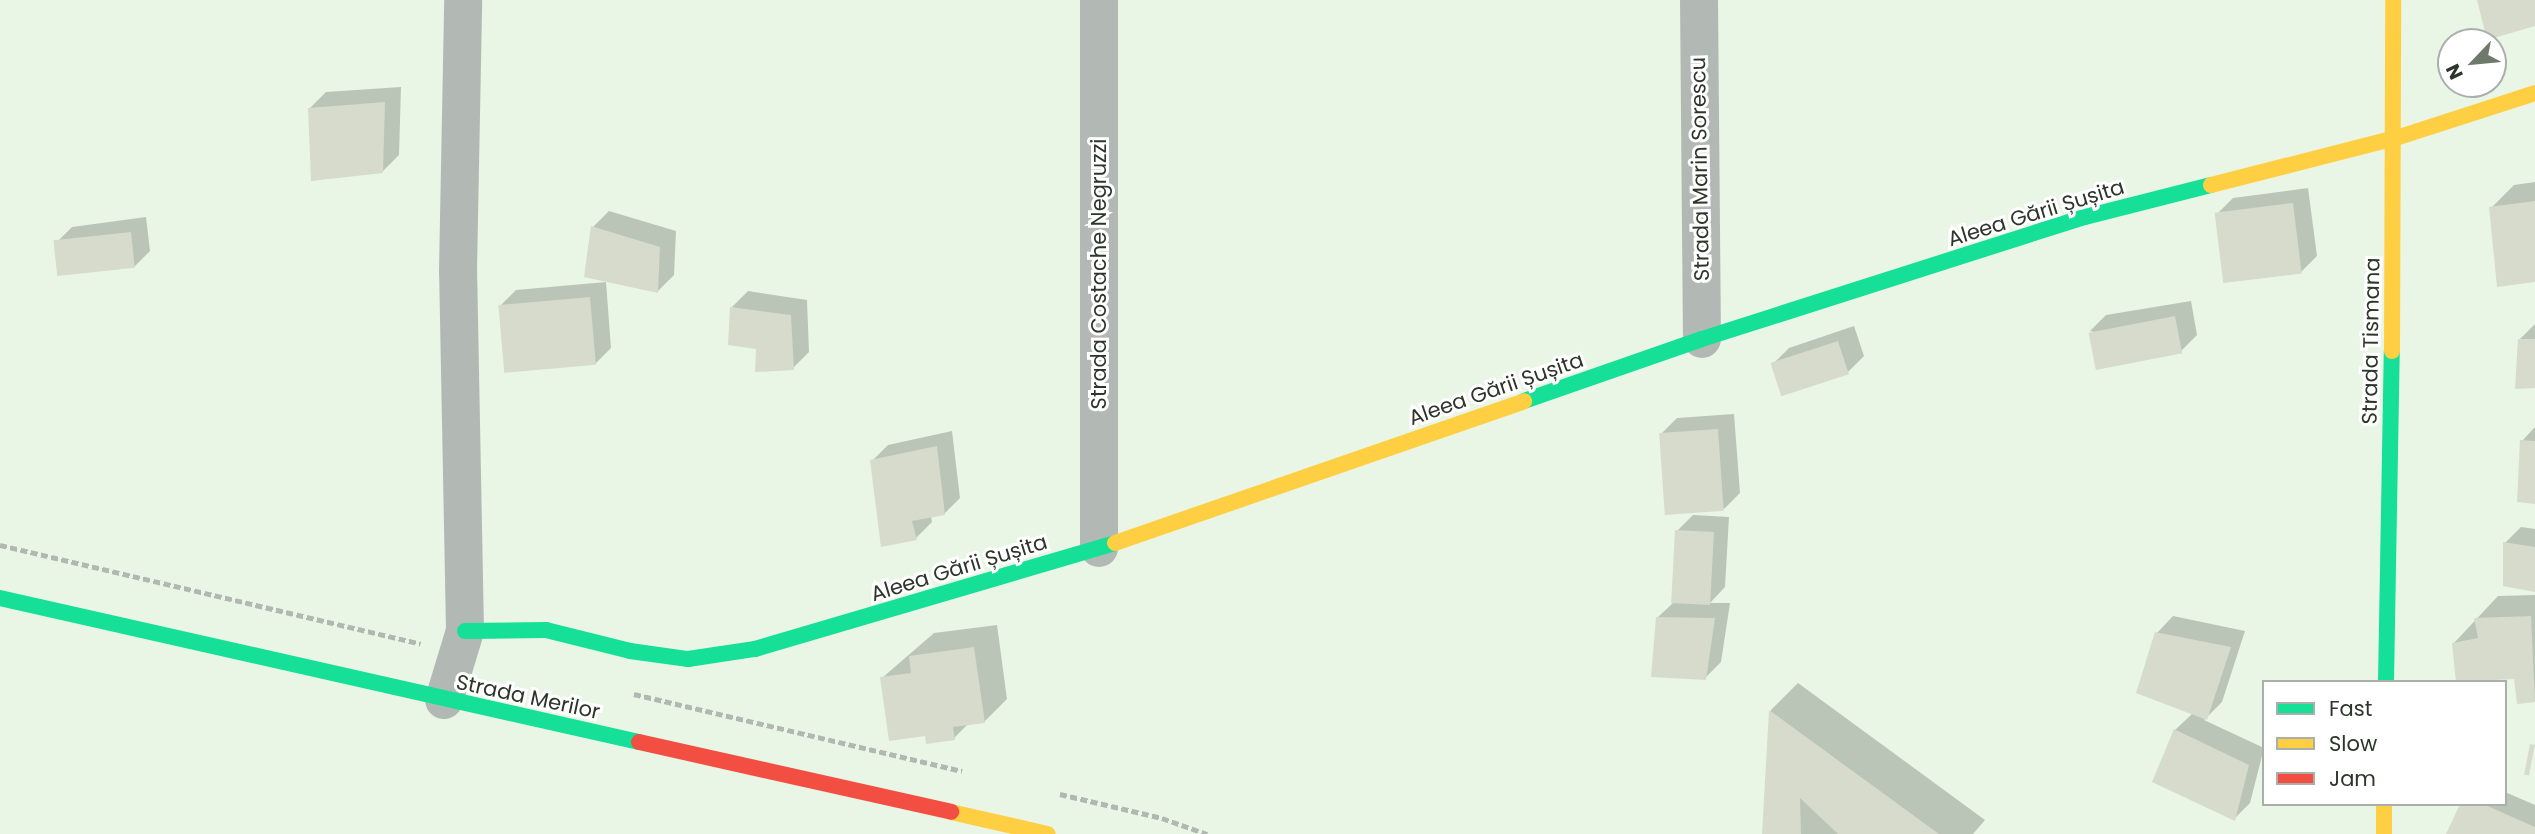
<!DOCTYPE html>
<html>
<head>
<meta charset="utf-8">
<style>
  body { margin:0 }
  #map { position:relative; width:2535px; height:834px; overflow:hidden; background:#e9f6e5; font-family:Poppins,sans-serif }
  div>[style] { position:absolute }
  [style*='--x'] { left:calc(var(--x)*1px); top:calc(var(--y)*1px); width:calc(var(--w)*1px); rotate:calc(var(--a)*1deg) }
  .shadow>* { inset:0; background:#0003 }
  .building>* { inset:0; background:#d6dbcc; transform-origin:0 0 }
  .path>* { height:4.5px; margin-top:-2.25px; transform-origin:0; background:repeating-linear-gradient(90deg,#b1b8b2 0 7px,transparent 0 10.5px) }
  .street>* { height:38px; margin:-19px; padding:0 19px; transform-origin:19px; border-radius:19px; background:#b2b9b5 }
  .fast>* { height:16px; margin:-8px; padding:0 8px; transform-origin:8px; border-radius:8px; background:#16e098 }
  .slow>* { height:16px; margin:-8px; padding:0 8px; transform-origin:8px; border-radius:8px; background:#ffcf43 }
  .jam>* { height:16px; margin:-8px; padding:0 8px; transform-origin:8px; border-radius:8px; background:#f24e42 }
  span { translate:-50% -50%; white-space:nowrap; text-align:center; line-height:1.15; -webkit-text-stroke:6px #fff; paint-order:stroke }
  .street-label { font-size:21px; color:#2c362a }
  .legend { position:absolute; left:2262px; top:680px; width:245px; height:126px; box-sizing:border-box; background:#fff; border:2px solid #abafaa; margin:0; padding:9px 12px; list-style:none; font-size:21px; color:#2c362a }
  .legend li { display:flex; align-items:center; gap:14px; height:35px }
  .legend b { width:35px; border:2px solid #abafaa }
  .north { position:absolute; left:2437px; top:28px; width:70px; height:70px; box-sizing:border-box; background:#fff; border:2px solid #abafaa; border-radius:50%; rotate:244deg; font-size:19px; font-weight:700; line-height:28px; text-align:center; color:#2c362a }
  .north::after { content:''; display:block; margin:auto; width:24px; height:32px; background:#6e796b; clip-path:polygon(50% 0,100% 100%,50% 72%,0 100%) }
</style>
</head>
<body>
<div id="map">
  <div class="shadow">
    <div style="clip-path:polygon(401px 87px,399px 155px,382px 172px,310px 108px,326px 92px)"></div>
    <div style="clip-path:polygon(2535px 182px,2535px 280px,2491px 208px,2514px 185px)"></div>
    <div style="clip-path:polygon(2308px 188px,2317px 256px,2301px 272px,2217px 214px,2233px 198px)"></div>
    <div style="clip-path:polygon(609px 211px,676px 231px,674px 275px,658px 291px,593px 227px)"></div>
    <div style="clip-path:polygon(146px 217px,150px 251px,134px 267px,56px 243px,72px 227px)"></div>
    <div style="clip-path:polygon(606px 282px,611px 348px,595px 364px,500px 306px,516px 290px)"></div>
    <div style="clip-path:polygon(748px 291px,807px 300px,809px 352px,793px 368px,758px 348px,732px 307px)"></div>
    <div style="clip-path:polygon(2191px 301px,2197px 335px,2181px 351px,2090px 331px,2106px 315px)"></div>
    <div style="clip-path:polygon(2535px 324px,2535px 387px,2519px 340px)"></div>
    <div style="clip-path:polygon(1854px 326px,1864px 356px,1848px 372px,1773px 364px,1789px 348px)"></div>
    <div style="clip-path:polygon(1734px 414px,1740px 493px,1724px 509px,1661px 434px,1677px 418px)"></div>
    <div style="clip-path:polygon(2535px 427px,2535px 502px,2522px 441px)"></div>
    <div style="clip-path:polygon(952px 431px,960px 498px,944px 514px,931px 516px,932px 522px,916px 538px,872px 461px,888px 445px)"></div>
    <div style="clip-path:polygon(1693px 515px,1729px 517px,1725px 587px,1710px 603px,1730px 603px,1721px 662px,1705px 678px,1657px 618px,1673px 603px,1677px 531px)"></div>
    <div style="clip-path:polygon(2521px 527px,2535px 529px,2535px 590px,2505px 543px)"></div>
    <div style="clip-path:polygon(2535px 595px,2535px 700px,2518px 702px,2516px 677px,2454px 643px,2498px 596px)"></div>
    <div style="clip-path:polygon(2173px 616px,2245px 631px,2222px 702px,2204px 720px,2264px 748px,2250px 803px,2235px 818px,2175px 730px,2193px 713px,2157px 633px)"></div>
    <div style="clip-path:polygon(997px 625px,1007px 699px,984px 722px,968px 724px,954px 738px,926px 734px,882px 678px,934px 633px)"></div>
    <div style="clip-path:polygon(1798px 683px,1985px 820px,1973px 834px,1764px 834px,1771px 710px)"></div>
    <div style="clip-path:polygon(2505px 792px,2535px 805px,2535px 834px,2448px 834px,2461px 804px,2505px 804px)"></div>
  </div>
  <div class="building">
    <div style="clip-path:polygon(2477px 0,2535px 0,2535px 26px,2487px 40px)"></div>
    <div style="clip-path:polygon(385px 102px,383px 173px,311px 181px,308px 108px)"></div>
    <div style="clip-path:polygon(2535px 201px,2535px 282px,2497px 287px,2489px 207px)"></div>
    <div style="left:2293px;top:203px;width:71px;height:79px;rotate:83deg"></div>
    <div style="clip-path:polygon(591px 226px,660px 247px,658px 293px,584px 277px)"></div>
    <div style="left:131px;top:232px;width:36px;height:78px;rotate:84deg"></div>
    <div style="left:590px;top:297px;width:68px;height:92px;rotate:85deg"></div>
    <div style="clip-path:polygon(730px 307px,791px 315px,794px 370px,755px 372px,756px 349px,728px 345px)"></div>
    <div style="left:2175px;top:316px;width:38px;height:88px;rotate:79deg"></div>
    <div style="clip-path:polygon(2518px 339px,2535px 339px,2535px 388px,2515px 389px)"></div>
    <div style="left:1838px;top:341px;width:35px;height:71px;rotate:72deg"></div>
    <div style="left:1718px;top:429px;width:82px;height:59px;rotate:86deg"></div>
    <div style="clip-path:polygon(2520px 440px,2535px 441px,2535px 504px,2517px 502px)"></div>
    <div style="clip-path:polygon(937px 446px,945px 515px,912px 521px,917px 540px,881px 547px,870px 460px)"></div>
    <div style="left:1675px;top:530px;width:39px;height:73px;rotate:3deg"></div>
    <div style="clip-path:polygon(2503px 542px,2535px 547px,2535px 592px,2503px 586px)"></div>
    <div style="clip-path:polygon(2531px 616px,2535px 702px,2517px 704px,2514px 679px,2456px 682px,2452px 643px,2478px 638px,2474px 618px)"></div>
    <div style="clip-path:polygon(1656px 617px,1715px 618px,1706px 680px,1651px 677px)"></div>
    <div style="clip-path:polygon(2155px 632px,2231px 647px,2207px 720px,2136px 693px)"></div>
    <div style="clip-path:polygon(974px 647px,985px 723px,953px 727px,955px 740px,926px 744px,925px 736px,889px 741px,880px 677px,911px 673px,909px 656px)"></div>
    <div style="clip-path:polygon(1769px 710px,1939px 834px,1838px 834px,1800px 798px,1801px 834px,1762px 834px)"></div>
    <div style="clip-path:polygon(2174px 729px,2249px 765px,2235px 821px,2152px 782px)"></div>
    <div style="left:2530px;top:744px;width:5px;height:31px;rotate:11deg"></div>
    <div style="clip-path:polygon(2460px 804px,2483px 804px,2535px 827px,2535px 834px,2446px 834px)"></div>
  </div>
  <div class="path">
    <div style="--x:0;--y:545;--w:432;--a:13.2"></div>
    <div style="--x:634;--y:694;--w:337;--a:13.2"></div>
    <div style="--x:1060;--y:794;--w:105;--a:13.2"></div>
    <div style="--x:1162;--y:818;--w:48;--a:19.6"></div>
  </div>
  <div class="street">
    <div style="--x:1699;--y:0;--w:339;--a:89.5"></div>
    <div style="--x:1099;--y:548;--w:548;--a:-90"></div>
    <div style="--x:444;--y:700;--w:72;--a:-73.1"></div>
    <div style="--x:465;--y:631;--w:360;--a:-91.1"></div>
    <div style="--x:458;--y:271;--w:271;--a:-88.9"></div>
  </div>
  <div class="fast">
    <div style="--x:1524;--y:401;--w:188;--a:-19.2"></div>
    <div style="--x:1702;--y:339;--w:402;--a:-17.7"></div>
    <div style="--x:2085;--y:217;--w:130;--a:-14.3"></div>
    <div style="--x:0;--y:598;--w:655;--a:12.7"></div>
    <div style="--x:465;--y:631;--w:81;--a:-0.7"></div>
    <div style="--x:546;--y:630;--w:87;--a:14"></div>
    <div style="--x:630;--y:651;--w:59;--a:7.9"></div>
    <div style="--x:688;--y:659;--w:68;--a:-8.5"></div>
    <div style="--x:755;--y:649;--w:375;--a:-16.4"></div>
    <div style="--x:2386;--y:682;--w:331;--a:-89"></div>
  </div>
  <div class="slow">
    <div style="--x:2211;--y:185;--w:191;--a:-14.3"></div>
    <div style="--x:2396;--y:138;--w:146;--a:-17.9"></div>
    <div style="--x:2392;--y:351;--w:351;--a:-89.8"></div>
    <div style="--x:1115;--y:543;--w:433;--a:-19.1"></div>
    <div style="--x:2384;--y:804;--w:30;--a:90"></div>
    <div style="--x:951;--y:812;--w:99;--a:12.8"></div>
  </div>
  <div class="jam">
    <div style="--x:639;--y:742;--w:320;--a:12.6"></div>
  </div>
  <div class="street-label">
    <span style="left:1700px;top:169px;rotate:-91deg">Strada Marin Sorescu</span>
    <span style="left:2036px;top:213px;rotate:-17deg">Aleea Gării Șușita</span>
    <span style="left:1099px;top:274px;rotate:-90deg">Strada Costache Negruzzi</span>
    <span style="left:2371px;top:341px;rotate:-89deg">Strada Tismana</span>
    <span style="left:1496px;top:389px;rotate:-19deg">Aleea Gării Șușita</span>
    <span style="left:959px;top:568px;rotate:-17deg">Aleea Gării Șușita</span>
    <span style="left:528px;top:697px;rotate:12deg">Strada Merilor</span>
  </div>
  <ul class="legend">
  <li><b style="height:9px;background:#16e098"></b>Fast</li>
  <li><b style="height:9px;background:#ffcf43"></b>Slow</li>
  <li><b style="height:9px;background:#f24e42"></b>Jam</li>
  </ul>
  <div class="north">N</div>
</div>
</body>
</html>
